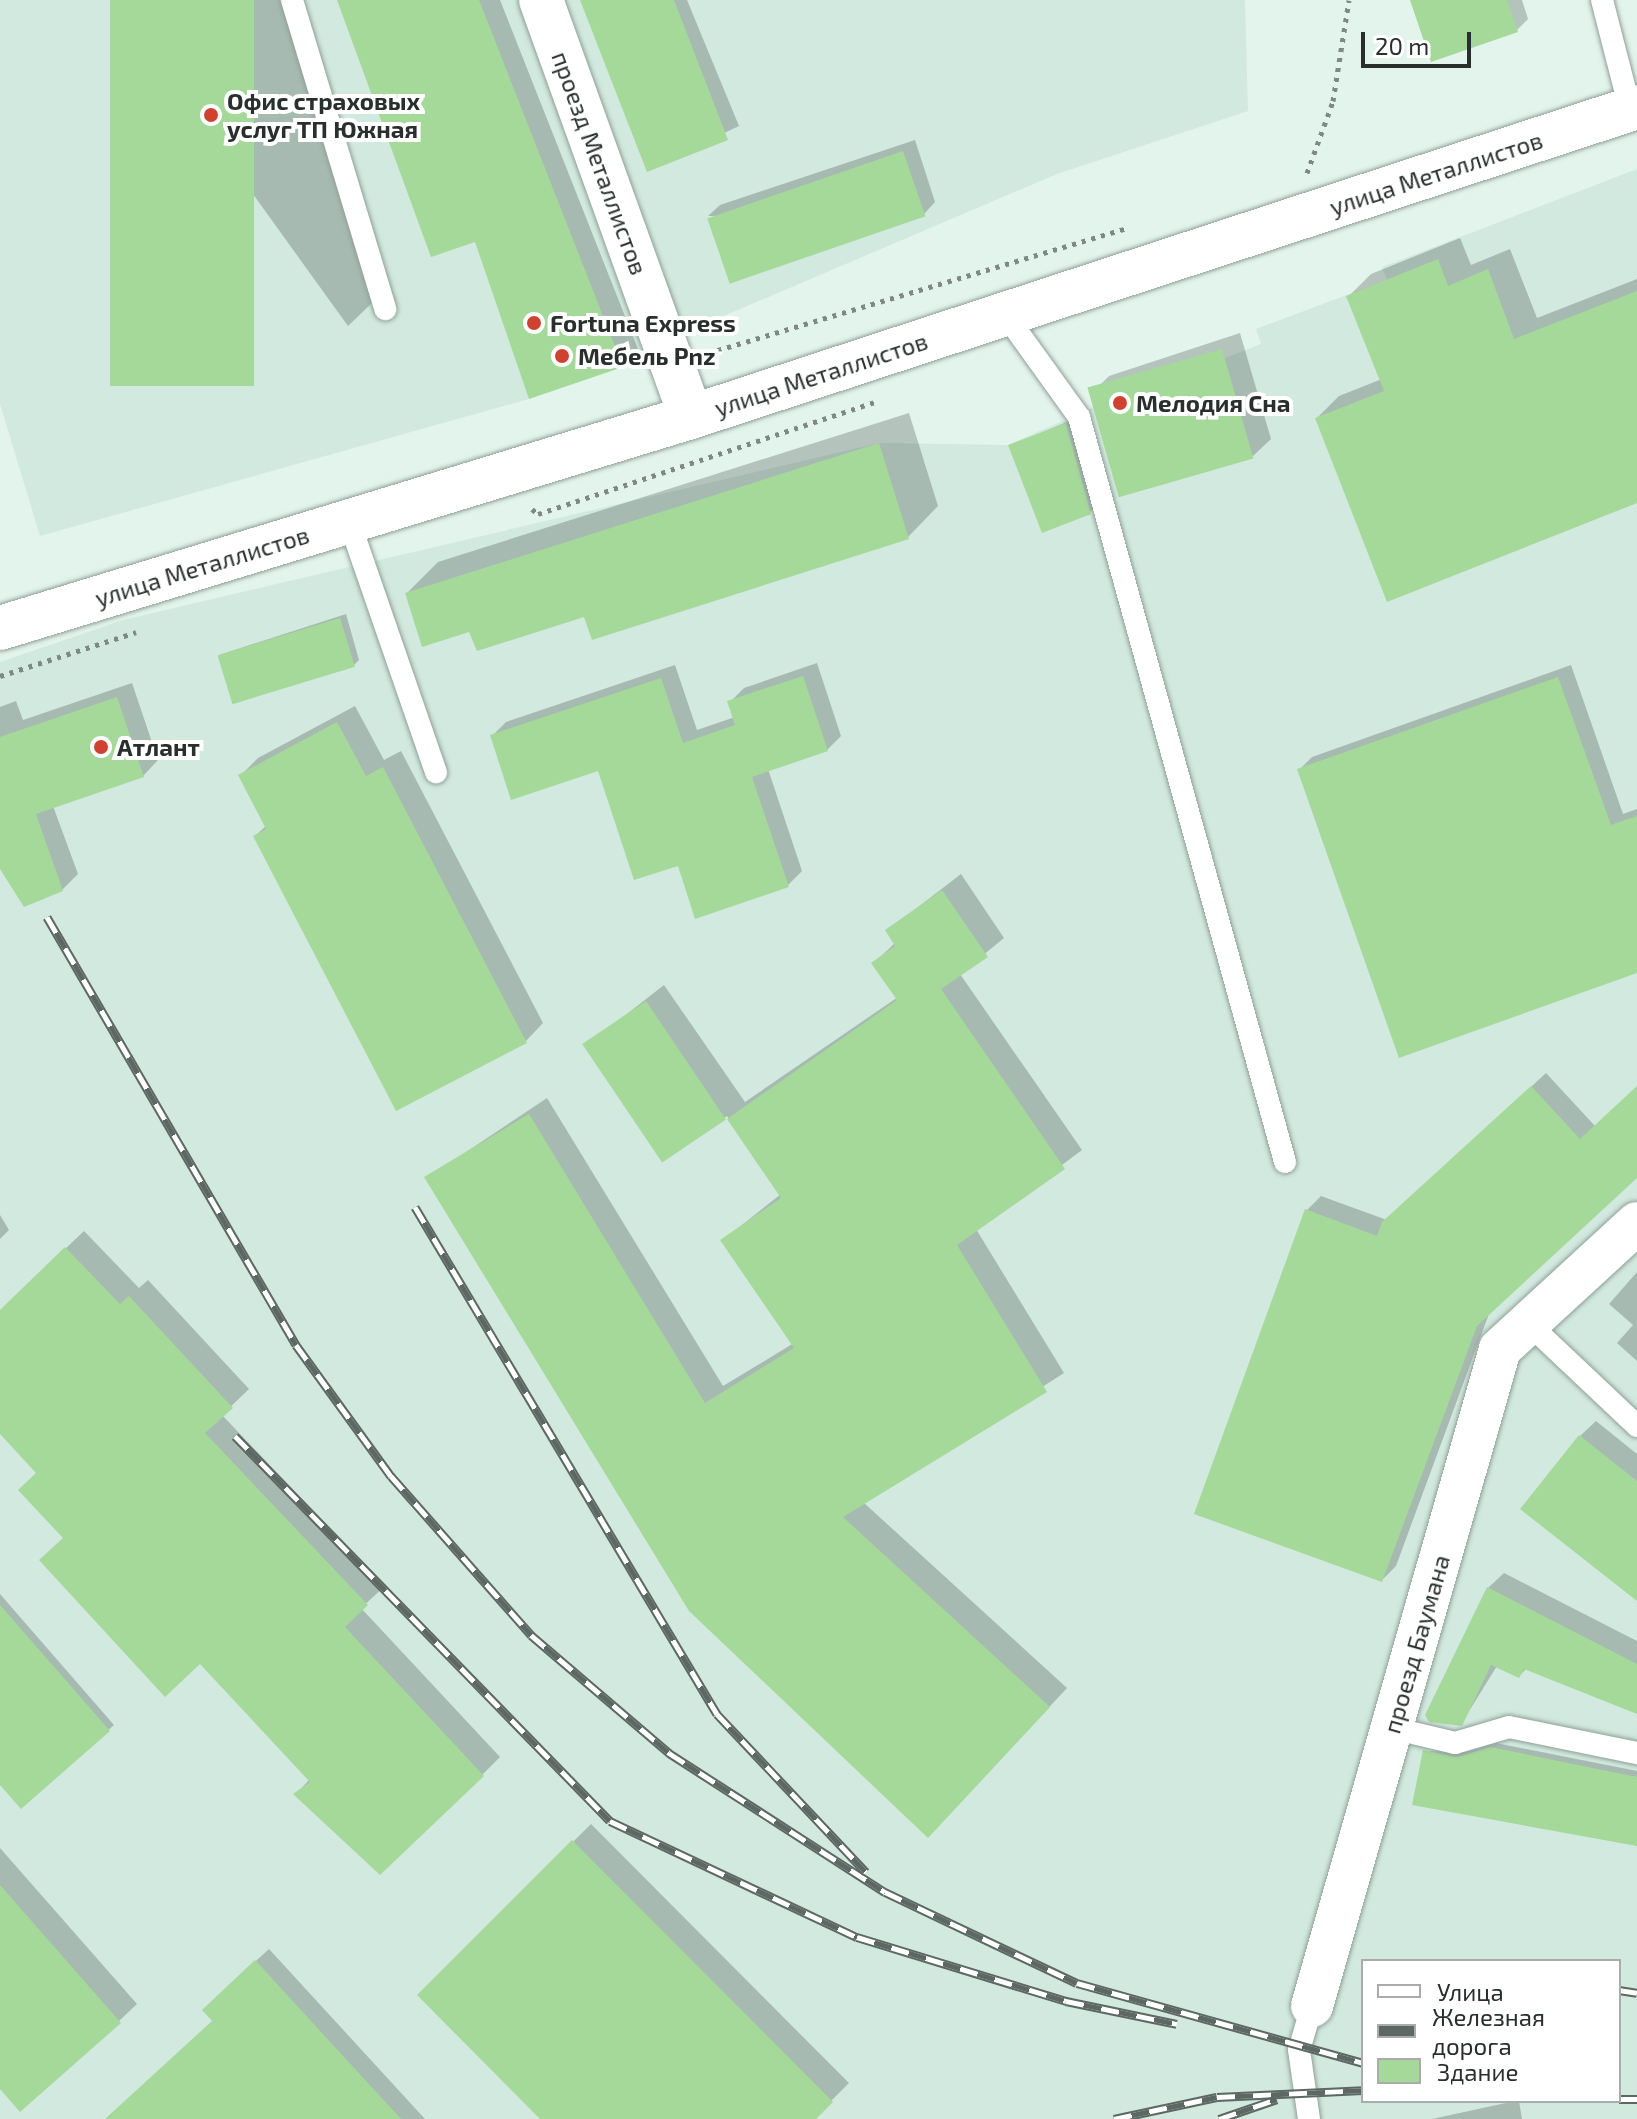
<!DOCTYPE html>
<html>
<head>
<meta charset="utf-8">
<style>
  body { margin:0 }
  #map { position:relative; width:1637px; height:2119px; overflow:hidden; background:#e3f4ed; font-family:"Exo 2",sans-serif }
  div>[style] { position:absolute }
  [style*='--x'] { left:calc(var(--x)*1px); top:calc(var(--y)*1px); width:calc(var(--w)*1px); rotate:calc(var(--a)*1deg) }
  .built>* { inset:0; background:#d1e9de }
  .shadow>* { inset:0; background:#0003 }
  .building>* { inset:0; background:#a5d99a; transform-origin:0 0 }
  .path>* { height:5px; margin-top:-2.5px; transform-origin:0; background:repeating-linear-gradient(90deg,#7e8984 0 4px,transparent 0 10px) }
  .roads { filter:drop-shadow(0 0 2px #8f9f98) drop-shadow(0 0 2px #8f9f98) }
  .lane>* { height:22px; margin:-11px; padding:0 11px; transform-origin:11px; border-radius:11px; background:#fff }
  .street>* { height:42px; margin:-21px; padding:0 21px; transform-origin:21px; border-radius:21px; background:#fff }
  .secondary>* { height:44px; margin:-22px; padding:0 22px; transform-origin:22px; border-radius:22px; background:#fff }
  .rail>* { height:9px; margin-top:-4.5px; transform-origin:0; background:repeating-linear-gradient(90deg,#fff 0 18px,#5d6763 0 36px); box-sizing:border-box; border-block:2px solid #5d6763 }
  .dots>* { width:22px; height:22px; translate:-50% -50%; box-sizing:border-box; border:4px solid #fff; border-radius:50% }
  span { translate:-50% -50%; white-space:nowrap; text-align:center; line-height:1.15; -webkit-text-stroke:8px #fff; paint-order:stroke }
  .poi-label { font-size:24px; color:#282f2c; font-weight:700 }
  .left { translate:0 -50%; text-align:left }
  .street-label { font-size:24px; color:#282f2c }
  .legend { position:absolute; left:1361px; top:1959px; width:260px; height:144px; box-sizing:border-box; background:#fff; border:2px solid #a9acab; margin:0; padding:10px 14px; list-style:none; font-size:24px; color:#282f2c }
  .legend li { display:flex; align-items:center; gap:16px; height:40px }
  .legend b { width:40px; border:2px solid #a9acab }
  .scale { position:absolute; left:1361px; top:32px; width:110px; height:36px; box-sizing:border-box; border:4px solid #282f2c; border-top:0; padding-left:10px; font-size:24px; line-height:28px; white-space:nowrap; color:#282f2c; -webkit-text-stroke:6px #fff; paint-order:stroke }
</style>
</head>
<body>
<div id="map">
  <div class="built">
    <div style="clip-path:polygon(0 0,1245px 0,1248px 111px,1057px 174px,529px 399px,40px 536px,0 404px)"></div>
    <div style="clip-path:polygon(evenodd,1637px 169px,1637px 2119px,0 2119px,0 662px,123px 620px,879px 443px,1008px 445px,1222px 350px,1225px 358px,1261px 344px,1256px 329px,1387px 280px,1382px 267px,1637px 169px,1363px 1961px,1619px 1961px,1619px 2101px,1363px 2101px,1363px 1961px)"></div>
  </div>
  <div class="shadow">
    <div style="clip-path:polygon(113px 0,284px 0,372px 303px,348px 326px)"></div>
    <div style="clip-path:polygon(339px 0,500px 0,638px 349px,622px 365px,530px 396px,476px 239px)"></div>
    <div style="clip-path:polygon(584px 0,687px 0,739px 126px,648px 169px)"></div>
    <div style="clip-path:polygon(1419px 0,1522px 0,1528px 19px,1517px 30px)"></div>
    <div style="clip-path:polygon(915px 140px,935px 202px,924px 214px,708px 216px,720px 205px)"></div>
    <div style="clip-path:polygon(1460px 238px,1471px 265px,1510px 249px,1537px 318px,1637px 279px,1637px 501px,1317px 418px,1339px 396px,1382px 379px,1349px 296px,1371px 274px)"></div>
    <div style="clip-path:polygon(1240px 333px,1271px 439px,1253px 456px,1091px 394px,1109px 376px)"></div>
    <div style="clip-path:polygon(909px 413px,938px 506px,908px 537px,586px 615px,470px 630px,407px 593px,438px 562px)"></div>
    <div style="clip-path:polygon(1071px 420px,1096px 507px,1090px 512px,1011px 446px)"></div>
    <div style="clip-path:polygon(346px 614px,359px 660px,354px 665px,219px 655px)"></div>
    <div style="clip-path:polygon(817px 663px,841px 736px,827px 750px,768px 769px,802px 871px,788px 885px,679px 864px,600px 769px,492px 736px,506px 722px,675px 665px,697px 730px,735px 717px,730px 702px,744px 688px)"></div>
    <div style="clip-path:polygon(1571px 665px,1623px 814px,1637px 809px,1637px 971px,1299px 770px,1312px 757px)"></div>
    <div style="clip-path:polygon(132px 683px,158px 760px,143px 776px,53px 806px,78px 874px,62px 890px,0 865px,0 707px,16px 701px,23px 720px)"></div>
    <div style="clip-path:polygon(355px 706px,384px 760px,401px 751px,543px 1023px,526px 1041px,255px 836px,267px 825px,240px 776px,258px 758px)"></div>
    <div style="clip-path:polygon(961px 874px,1004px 938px,960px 974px,1082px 1150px,976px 1229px,1064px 1373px,863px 1502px,1067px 1688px,946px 1818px,427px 1178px,547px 1098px,723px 1386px,794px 1343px,723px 1240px,781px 1194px,727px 1116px,664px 1160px,586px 1046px,664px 985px,745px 1102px,898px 997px,874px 963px,896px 942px,887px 931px)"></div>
    <div style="clip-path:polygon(1546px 1073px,1595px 1126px,1637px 1088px,1637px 1177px,1490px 1311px,1396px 1566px,1382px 1580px,1307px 1210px,1321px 1196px,1387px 1220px)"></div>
    <div style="clip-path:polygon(0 1215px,9px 1230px,0 1239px)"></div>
    <div style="clip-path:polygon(84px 1231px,139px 1288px,148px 1280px,249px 1389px,222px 1415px,385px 1586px,361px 1608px,500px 1757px,482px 1775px,296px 1794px,310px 1779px,200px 1661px,65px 1538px,38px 1473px,0 1431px,0 1311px)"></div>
    <div style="clip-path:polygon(1637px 1272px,1637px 1361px,1617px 1343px,1633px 1325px,1609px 1304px)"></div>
    <div style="clip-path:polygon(1596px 1421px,1637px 1454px,1637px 1598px,1580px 1436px)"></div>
    <div style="clip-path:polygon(1504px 1573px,1637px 1641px,1637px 1712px,1527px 1668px,1519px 1676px,1497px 1666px,1461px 1724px,1488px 1588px)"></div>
    <div style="clip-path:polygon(0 1594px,114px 1725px,21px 1807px,0 1782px)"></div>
    <div style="clip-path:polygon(1496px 1743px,1637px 1771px,1637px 1846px,1425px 1751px,1465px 1752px)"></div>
    <div style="clip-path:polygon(591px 1824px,849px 2083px,813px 2119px,542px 2119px,419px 1995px)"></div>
    <div style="clip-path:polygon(0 1848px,137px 2004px,119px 2021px,0 2088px)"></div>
    <div style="clip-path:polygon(269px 1949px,425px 2119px,107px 2119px,214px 2021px,217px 1997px)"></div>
    <div style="clip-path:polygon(1519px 2101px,1522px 2119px,1432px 2119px,1515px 2101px)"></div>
  </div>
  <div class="building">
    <div style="left:110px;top:0;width:144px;height:386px"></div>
    <div style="clip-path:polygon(337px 0,479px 0,623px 367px,529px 399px,475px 242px,431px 257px)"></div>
    <div style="clip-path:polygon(580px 0,674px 0,728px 140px,647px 172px)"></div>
    <div style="clip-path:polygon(1410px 0,1507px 0,1518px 32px,1431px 62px)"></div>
    <div style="left:903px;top:151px;width:69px;height:207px;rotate:71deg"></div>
    <div style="clip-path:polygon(1438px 259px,1448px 286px,1488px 269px,1514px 339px,1637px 291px,1637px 503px,1387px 602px,1315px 418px,1384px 391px,1346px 296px)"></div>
    <div style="left:1222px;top:349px;width:114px;height:140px;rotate:74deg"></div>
    <div style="clip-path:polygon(1066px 423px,1091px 514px,1042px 533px,1008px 445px)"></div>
    <div style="clip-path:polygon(879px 443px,909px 539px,592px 640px,584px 617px,477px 651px,469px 632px,422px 647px,405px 593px)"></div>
    <div style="left:340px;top:618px;width:51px;height:128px;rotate:73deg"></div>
    <div style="clip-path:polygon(803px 676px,828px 751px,752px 777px,789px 887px,695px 919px,678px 866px,634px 880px,598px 771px,511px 800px,490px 735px,661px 678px,683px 743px,735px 725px,727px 701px)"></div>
    <div style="clip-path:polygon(1558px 677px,1611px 825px,1637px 816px,1637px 973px,1399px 1058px,1297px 769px)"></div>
    <div style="clip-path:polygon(117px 697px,144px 777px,36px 814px,63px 891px,24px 907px,0 869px,0 737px)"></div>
    <div style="clip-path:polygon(337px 722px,366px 776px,383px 767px,527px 1043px,396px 1111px,253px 836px,266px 829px,238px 775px)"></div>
    <div style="clip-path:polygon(942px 890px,988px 957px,941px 989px,1065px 1169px,957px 1245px,1047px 1392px,843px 1517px,1050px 1707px,928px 1838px,689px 1611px,424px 1177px,529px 1114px,705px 1403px,794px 1348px,720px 1240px,781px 1198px,727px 1119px,897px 1000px,871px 963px,895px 946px,885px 930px)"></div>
    <div style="left:646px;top:1001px;width:143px;height:77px;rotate:56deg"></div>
    <div style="clip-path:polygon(1531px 1086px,1580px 1139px,1637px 1086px,1637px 1178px,1477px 1326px,1382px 1582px,1194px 1514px,1305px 1209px,1377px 1236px,1382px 1222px)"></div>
    <div style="clip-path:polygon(65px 1247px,120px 1304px,129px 1296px,233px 1408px,205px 1433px,368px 1605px,345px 1627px,484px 1776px,380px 1875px,293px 1794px,310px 1782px,200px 1664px,165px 1697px,39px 1560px,63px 1538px,18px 1490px,36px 1473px,0 1434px,0 1310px)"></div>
    <div style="clip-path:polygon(1579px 1435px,1637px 1481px,1637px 1601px,1520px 1509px)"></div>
    <div style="clip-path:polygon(1487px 1587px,1637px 1664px,1637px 1714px,1524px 1669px,1519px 1678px,1491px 1665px,1462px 1726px,1429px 1722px,1425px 1715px)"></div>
    <div style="clip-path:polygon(0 1605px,110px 1731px,21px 1809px,0 1785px)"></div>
    <div style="clip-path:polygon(1490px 1747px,1637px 1777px,1637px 1846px,1412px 1805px,1423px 1750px,1458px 1757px)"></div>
    <div style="clip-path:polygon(572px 1840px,833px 2102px,816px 2119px,540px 2119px,417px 1995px)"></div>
    <div style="clip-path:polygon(0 1885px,121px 2023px,20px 2112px,0 2089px)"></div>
    <div style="clip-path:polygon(255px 1960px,401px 2119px,105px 2119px,212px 2021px,202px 2010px)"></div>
  </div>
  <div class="path">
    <div style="--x:1307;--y:173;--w:77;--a:-70.1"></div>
    <div style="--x:1333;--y:101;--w:102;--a:-81"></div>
    <div style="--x:708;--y:353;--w:437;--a:-16.6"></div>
    <div style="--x:532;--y:509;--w:8;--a:40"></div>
    <div style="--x:538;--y:514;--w:357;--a:-18.4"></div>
    <div style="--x:0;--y:676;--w:143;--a:-17.9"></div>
  </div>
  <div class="roads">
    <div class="lane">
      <div style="--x:292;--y:0;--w:323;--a:73.2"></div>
      <div style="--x:1602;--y:0;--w:113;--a:75.6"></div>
      <div style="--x:1005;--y:314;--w:127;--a:54.3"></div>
      <div style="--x:1079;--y:417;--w:773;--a:74.54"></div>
      <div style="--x:349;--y:521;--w:266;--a:70.9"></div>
      <div style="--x:1528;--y:1323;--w:150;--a:43.4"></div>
      <div style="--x:1392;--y:1728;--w:65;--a:13.4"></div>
      <div style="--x:1455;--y:1743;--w:56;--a:-16.5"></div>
      <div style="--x:1509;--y:1727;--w:131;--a:11.5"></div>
      <div style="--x:1309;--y:2119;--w:70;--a:-98.2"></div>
      <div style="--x:1299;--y:2050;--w:46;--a:-73.5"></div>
    </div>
    <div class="street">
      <div style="--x:1312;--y:2006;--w:683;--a:-74.03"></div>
      <div style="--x:1500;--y:1349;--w:186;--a:-42.6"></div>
    </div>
    <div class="secondary">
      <div style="--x:541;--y:0;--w:443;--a:70.2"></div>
      <div style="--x:0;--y:628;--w:722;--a:-16.98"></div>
      <div style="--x:691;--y:417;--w:995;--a:-18.14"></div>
    </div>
  </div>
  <div class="rail">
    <div style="--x:47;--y:917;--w:495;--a:59.8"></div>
    <div style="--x:296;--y:1345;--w:162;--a:54.1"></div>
    <div style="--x:391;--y:1476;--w:212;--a:48.6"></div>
    <div style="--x:531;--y:1635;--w:182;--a:40.5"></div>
    <div style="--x:669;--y:1753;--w:257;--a:32.8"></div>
    <div style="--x:885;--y:1892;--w:212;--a:25.4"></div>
    <div style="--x:1077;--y:1983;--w:297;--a:15.6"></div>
    <div style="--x:415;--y:1207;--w:590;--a:59.22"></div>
    <div style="--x:717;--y:1714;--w:217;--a:46.7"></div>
    <div style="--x:235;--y:1436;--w:537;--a:45.75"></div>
    <div style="--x:610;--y:1821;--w:273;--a:25.2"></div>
    <div style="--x:857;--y:1937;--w:219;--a:17"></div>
    <div style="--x:1066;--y:2001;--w:113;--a:11.7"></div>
    <div style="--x:1619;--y:1990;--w:18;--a:9"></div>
    <div style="--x:1619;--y:2099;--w:18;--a:0"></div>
    <div style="--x:1114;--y:2119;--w:105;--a:-12.1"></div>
    <div style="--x:1217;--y:2097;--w:146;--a:-2.7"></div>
    <div style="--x:1219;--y:2119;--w:61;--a:-19"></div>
  </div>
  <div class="dots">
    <div style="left:211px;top:115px;background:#ce422f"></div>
    <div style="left:534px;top:323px;background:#ce422f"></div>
    <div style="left:562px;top:356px;background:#ce422f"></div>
    <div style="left:1120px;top:403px;background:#ce422f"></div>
    <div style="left:101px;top:747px;background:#ce422f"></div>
  </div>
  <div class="poi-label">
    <span class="left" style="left:227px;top:115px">Офис страховых<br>услуг ТП Южная</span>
    <span class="left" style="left:550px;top:323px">Fortuna Express</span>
    <span class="left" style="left:578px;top:356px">Мебель Pnz</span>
    <span class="left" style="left:1136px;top:403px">Мелодия Сна</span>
    <span class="left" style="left:117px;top:747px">Атлант</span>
  </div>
  <div class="street-label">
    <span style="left:600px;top:163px;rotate:70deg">проезд Металлистов</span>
    <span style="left:1436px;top:173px;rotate:-18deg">улица Металлистов</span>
    <span style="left:821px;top:374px;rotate:-18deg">улица Металлистов</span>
    <span style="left:202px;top:566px;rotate:-17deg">улица Металлистов</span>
    <span style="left:1416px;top:1644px;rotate:-74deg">проезд Баумана</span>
  </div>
  <ul class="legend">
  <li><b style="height:10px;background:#fff"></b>Улица</li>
  <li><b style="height:10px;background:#5d6763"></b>Железная дорога</li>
  <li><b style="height:22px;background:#a5d99a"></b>Здание</li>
  </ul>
  <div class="scale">20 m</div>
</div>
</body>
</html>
